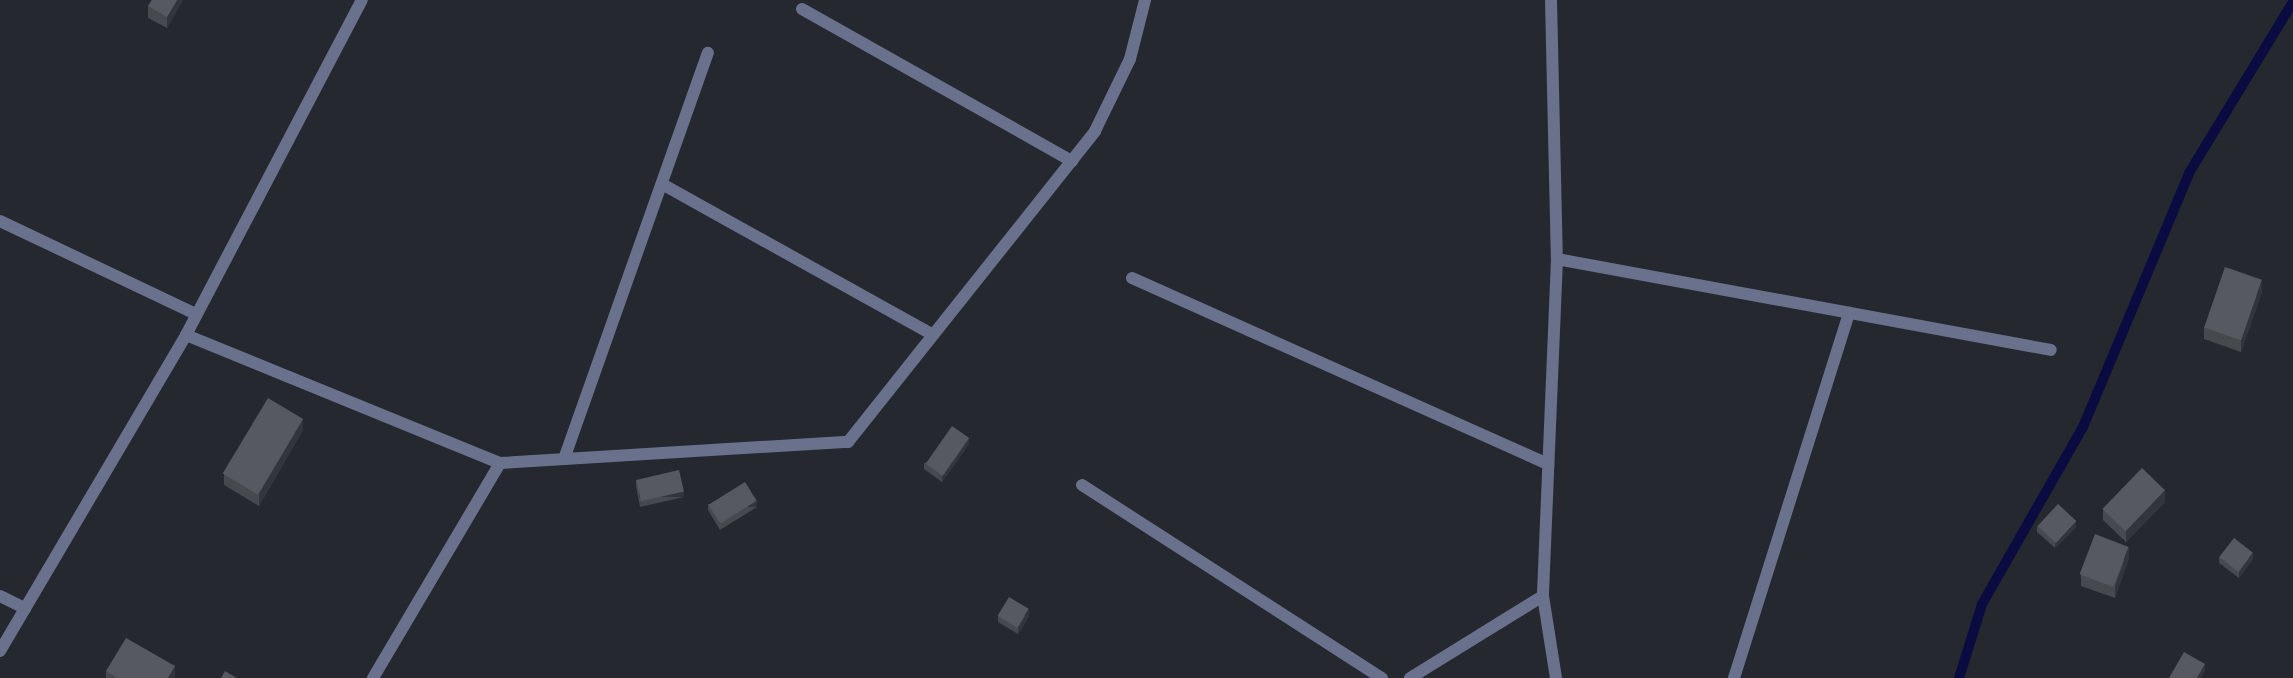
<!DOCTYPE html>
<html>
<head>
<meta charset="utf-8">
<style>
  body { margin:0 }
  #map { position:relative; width:2293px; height:678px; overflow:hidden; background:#26282f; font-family:"DejaVu Sans",sans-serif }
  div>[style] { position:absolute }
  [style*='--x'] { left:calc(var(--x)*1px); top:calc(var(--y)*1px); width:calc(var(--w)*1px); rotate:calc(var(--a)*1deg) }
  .stream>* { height:10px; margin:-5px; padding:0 5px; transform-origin:5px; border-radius:5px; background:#0a0b41 }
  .minor>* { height:12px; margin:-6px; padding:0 6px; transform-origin:6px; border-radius:6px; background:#69718d }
  .tertiary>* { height:12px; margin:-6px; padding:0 6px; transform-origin:6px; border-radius:6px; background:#69718d }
  .wall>* { inset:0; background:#46494e }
  .shaded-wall>* { inset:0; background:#32353b; transform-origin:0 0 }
  .building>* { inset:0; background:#56595f; transform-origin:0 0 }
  span { translate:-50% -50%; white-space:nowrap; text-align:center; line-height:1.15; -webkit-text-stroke:5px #26282f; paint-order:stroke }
</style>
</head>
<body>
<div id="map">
  <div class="stream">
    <div style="--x:1959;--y:678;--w:77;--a:-72.7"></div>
    <div style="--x:1982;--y:604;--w:204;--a:-60.3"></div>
    <div style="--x:2083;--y:427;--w:275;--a:-67.3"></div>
    <div style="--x:2189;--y:173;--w:200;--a:-58.7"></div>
  </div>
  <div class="minor">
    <div style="--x:802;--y:9;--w:310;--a:29.4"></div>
    <div style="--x:662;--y:184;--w:310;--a:29.1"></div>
    <div style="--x:0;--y:221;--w:217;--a:25.4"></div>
    <div style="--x:1557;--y:259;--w:502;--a:10.44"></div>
    <div style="--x:1132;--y:278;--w:456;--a:24.1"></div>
    <div style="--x:186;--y:335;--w:339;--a:22.2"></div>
    <div style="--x:500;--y:463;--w:349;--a:-3.5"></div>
    <div style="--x:848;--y:442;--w:397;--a:-51.5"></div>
    <div style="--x:1095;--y:131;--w:80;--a:-64.1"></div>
    <div style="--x:1130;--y:59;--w:61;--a:-75.7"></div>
    <div style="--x:564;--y:459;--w:431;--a:-70.5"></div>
    <div style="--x:1082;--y:485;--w:357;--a:32.8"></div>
    <div style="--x:0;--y:596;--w:28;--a:26"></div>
    <div style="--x:0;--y:651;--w:367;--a:-59.5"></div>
    <div style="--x:186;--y:335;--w:378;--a:-62.3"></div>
    <div style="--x:373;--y:678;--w:250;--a:-59.4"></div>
    <div style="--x:1410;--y:678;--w:156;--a:-31.7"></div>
    <div style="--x:1734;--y:678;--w:383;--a:-72.5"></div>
  </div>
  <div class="tertiary">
    <div style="--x:1551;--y:0;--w:259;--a:88.7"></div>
    <div style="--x:1557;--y:259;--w:337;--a:92.4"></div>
    <div style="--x:1543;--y:596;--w:83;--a:81"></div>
  </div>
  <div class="wall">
    <div style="clip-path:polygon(152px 0,183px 0,167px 28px,148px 18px,148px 6px)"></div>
    <div style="clip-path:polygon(2262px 292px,2241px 352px,2204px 339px,2204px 327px)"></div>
    <div style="clip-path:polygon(303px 430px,259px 506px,224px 485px,224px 474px)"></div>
    <div style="clip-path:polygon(969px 444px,942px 482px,924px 469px,924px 463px)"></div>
    <div style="clip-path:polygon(636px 480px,684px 497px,640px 507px,636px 486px)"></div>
    <div style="clip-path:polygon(2165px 502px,2126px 542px,2103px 520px,2103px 509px)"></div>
    <div style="clip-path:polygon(708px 504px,757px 507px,720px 530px,708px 510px)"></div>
    <div style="clip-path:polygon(2037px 526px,2076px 527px,2055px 548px,2037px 532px)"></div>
    <div style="clip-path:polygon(2219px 557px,2253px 559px,2239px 578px,2219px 563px)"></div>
    <div style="clip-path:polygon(2129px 558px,2115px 598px,2081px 586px,2081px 575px)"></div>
    <div style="clip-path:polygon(998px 616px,1029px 616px,1018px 634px,998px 622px)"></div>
    <div style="clip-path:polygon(106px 671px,175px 678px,106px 678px)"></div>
  </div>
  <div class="shaded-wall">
    <div style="clip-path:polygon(177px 0,183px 0,167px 28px,167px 17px)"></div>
    <div style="clip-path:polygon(2262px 280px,2262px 292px,2241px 352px,2241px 340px)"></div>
    <div style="clip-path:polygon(303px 419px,303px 430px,259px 506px,259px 494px)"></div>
    <div style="clip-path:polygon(969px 438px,969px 444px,942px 482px,942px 476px)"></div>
    <div style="clip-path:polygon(2165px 490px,2165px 502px,2126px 542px,2126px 531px)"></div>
    <div style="left:684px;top:491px;width:6px;height:45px;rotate:90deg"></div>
    <div style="left:757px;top:501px;width:6px;height:44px;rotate:90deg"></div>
    <div style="clip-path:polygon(2076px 521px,2076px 527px,2055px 548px,2055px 542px)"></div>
    <div style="clip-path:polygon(2129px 547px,2129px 558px,2115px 598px,2115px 586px)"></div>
    <div style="clip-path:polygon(2253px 553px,2253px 559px,2239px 578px,2239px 572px)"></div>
    <div style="clip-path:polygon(1029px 609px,1029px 616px,1018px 634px,1018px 628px)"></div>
    <div style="clip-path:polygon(2205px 664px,2205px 670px,2201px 678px,2197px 678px)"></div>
    <div style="clip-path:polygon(175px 666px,175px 678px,168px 678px)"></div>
  </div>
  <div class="building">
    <div style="clip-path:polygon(152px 0,177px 0,167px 17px,148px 6px)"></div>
    <div style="left:2225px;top:267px;width:39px;height:64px;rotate:19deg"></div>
    <div style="left:268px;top:398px;width:41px;height:88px;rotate:31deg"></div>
    <div style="left:952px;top:426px;width:21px;height:46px;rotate:35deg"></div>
    <div style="left:2142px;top:468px;width:32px;height:57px;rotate:44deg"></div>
    <div style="left:679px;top:470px;width:22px;height:44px;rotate:77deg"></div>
    <div style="left:745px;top:482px;width:22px;height:43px;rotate:58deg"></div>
    <div style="left:2058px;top:504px;width:25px;height:30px;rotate:43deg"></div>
    <div style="left:2095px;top:534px;width:36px;height:43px;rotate:21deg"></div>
    <div style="left:2234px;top:538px;width:24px;height:24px;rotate:38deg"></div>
    <div style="left:1009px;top:597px;width:23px;height:22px;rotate:31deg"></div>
    <div style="clip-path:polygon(126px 638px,175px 666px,168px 678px,117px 678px,106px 671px)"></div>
    <div style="clip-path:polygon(2184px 652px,2205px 664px,2197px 678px,2169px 678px)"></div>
    <div style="clip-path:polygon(225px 671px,237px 678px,221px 678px)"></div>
  </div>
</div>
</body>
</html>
